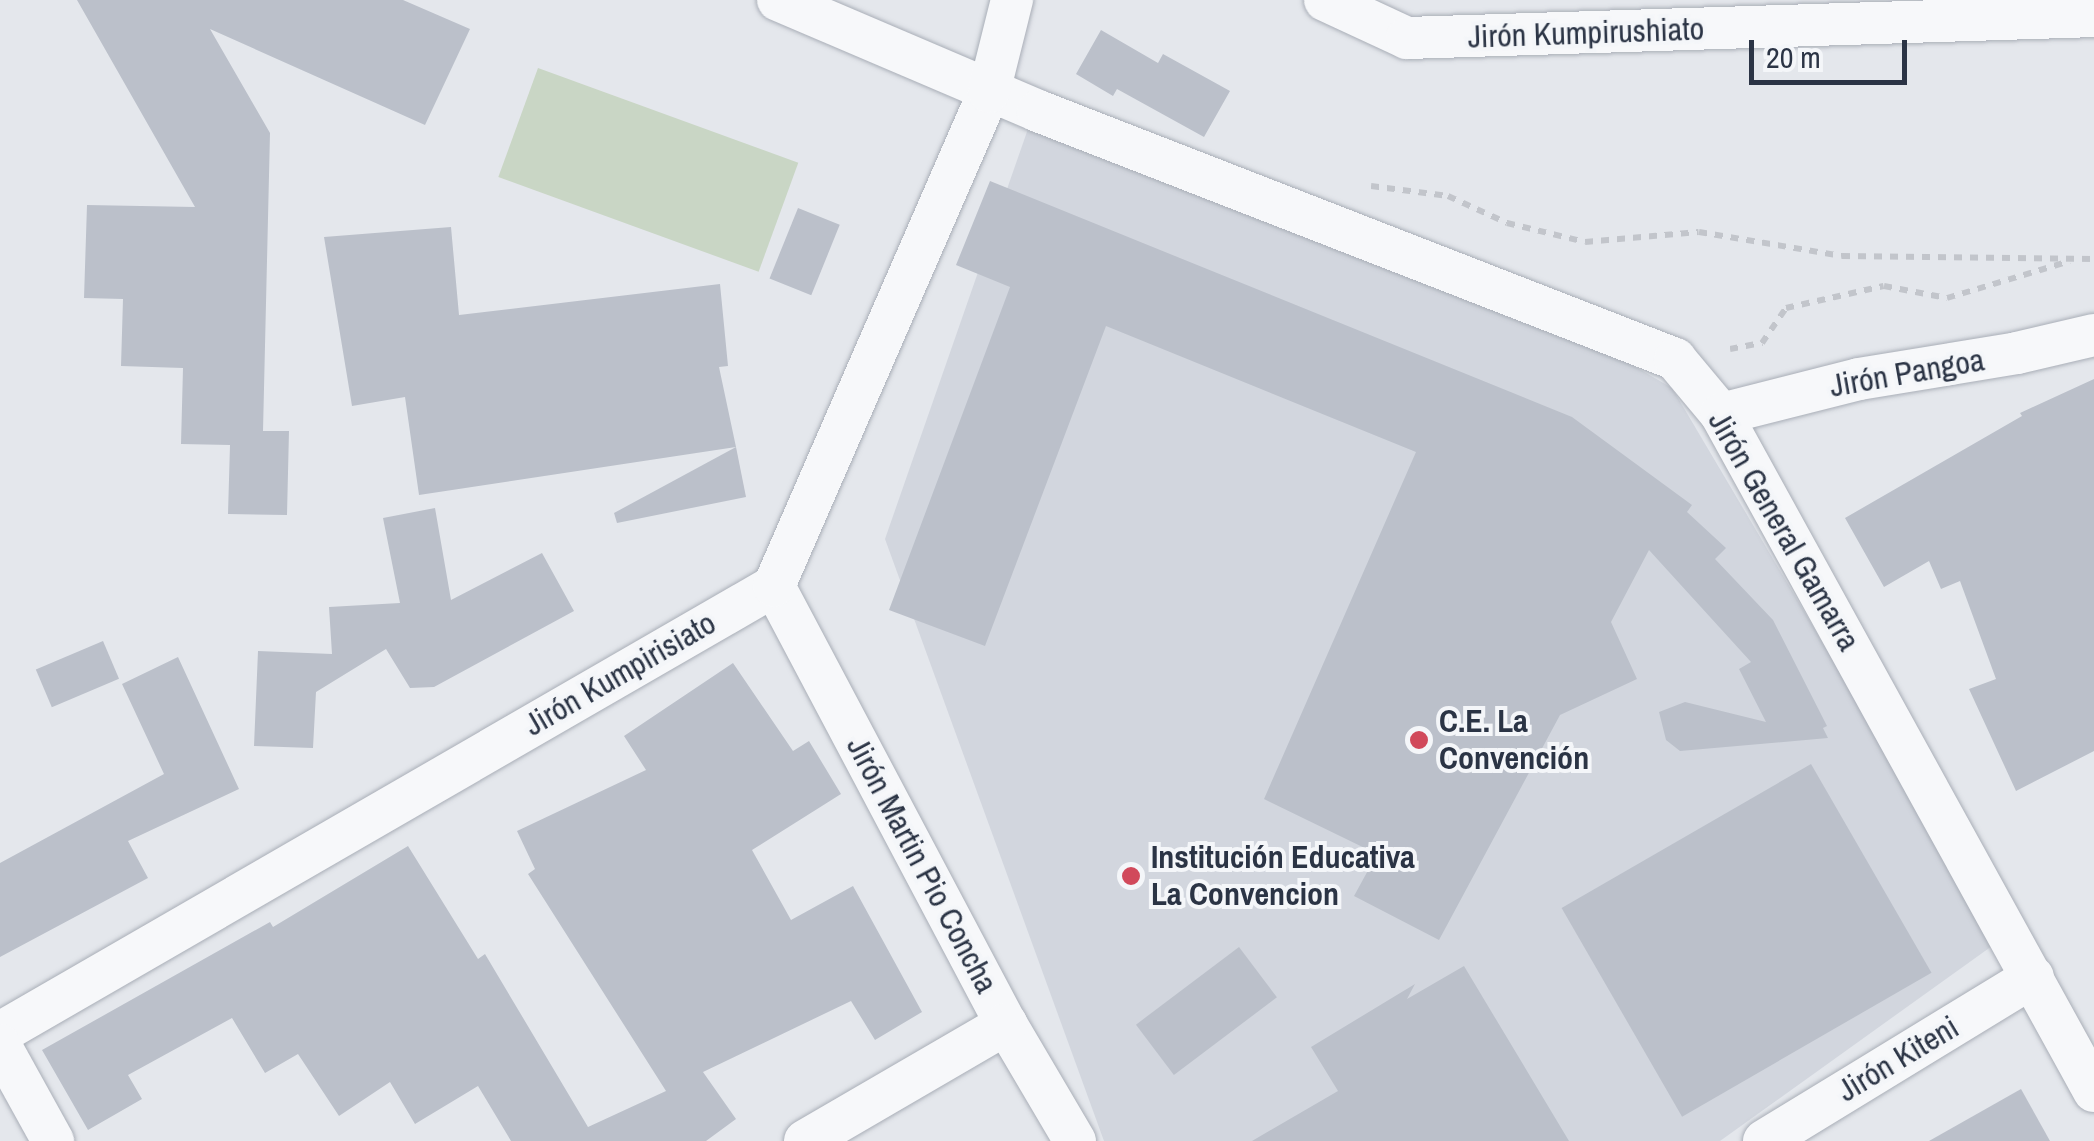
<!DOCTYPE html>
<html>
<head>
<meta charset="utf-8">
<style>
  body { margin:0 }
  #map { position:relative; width:2094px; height:1141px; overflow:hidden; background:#e4e7ec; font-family:"Archivo Narrow",sans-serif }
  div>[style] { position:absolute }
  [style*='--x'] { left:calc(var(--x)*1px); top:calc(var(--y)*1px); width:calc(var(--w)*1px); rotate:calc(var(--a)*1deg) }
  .built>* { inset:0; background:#d2d6de }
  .green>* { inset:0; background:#c9d6c5; transform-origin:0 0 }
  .building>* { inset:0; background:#bbc0ca; transform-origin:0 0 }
  .path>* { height:6px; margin-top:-3px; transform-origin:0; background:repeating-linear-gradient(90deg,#c2c5cb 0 8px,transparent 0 16px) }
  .roads { filter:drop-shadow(0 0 2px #a9aeb7) drop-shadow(0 0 2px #a9aeb7) }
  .minor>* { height:42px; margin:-21px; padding:0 21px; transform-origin:21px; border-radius:21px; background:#f7f8fa }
  .dots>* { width:28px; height:28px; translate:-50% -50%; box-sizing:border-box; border:5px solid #f4f6f9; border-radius:50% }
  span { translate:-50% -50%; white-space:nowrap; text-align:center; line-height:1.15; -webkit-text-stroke:8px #f4f6f9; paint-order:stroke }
  .street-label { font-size:32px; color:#2b3445 }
  .poi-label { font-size:32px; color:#2b3445; font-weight:700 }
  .left { translate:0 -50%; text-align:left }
  .scale { position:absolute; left:1749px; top:40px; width:158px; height:45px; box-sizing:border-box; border:5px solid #2b3445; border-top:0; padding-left:12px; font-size:30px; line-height:35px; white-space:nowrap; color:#2b3445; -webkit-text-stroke:8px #f4f6f9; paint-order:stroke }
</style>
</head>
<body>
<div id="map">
  <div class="built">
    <div style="clip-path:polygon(1029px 126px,1601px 347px,1672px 388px,1999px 941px,1720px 1141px,1104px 1141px,885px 539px)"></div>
  </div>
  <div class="green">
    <div style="left:538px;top:68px;width:277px;height:116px;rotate:20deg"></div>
  </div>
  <div class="building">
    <div style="clip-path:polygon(77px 0,403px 0,470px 29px,425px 125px,210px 29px,270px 133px,263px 431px,289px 431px,287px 515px,228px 514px,230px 445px,181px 444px,183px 368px,121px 366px,123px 299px,84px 298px,87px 205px,195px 207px)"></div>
    <div style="clip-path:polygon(1101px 30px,1158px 63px,1163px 54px,1230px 91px,1204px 137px,1117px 89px,1113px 96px,1076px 74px)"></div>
    <div style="clip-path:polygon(990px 181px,1572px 417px,1692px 505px,1687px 512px,1726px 548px,1715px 559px,1773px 620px,1827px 726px,1823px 728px,1828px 738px,1680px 751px,1666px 740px,1659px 712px,1685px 702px,1766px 722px,1739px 669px,1751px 662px,1649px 550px,1611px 622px,1637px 679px,1560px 715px,1439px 940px,1354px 896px,1377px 854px,1264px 799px,1416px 452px,1106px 326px,985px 646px,889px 610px,1010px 287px,956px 265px)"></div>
    <div style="left:798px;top:208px;width:45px;height:76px;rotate:22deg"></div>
    <div style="clip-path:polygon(451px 227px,459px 315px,720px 284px,728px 366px,719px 367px,736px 447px,419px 495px,405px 397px,352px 406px,324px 237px)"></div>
    <div style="clip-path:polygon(2094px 379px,2094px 751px,2016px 791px,1969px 689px,1996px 679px,1960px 581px,1941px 589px,1929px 561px,1884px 587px,1845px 518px,2022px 416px,2020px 413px)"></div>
    <div style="clip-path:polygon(736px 447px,746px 497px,617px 523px,614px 513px)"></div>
    <div style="clip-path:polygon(435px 508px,451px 600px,542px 553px,574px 611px,434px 687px,410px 688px,386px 649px,316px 692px,313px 748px,254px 746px,258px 651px,332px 654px,329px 607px,400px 603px,383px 518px)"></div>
    <div style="left:103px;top:641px;width:41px;height:73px;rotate:67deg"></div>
    <div style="clip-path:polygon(178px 657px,239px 789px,128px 841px,148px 878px,0 957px,0 863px,164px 774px,122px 684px)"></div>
    <div style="clip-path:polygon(733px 663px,793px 751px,809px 741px,841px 794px,752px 850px,791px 920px,853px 886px,922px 1012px,875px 1040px,851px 1001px,703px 1072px,736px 1119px,706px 1141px,511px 1141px,478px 1086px,415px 1124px,390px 1082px,339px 1116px,298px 1054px,265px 1073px,232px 1018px,128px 1075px,142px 1099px,88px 1130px,42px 1050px,270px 922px,273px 927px,408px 846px,478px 959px,485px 954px,588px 1127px,666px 1091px,528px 874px,535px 869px,517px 831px,646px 770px,624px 736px)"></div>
    <div style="left:1811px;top:764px;width:241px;height:288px;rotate:60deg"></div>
    <div style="left:1239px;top:947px;width:63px;height:129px;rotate:53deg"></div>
    <div style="clip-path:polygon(1464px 966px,1569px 1141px,1252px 1141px,1338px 1091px,1311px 1047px,1415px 984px,1407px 999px)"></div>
    <div style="clip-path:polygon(2021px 1089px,2050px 1141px,1929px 1141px)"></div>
  </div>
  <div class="path">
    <div style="--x:1371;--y:186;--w:78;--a:7.4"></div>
    <div style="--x:1448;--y:196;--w:65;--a:24.6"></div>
    <div style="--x:1507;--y:223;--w:80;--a:13.7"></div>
    <div style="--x:1585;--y:242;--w:114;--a:-5"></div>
    <div style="--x:1699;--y:232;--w:145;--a:9.5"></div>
    <div style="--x:1842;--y:256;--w:252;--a:0.7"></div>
    <div style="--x:1730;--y:349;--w:33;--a:-11"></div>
    <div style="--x:1762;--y:343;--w:42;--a:-55.6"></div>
    <div style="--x:1786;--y:308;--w:100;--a:-12.7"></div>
    <div style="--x:1884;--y:286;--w:64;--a:10.8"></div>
    <div style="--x:1947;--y:298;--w:128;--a:-16.7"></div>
  </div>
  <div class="roads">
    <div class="minor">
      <div style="--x:778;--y:0;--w:283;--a:23.1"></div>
      <div style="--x:1038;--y:111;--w:684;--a:21.27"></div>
      <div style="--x:1675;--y:359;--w:72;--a:50.1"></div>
      <div style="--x:1721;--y:414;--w:773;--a:61.15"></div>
      <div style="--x:1325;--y:0;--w:90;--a:24.9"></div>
      <div style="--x:1407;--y:38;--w:687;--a:-1.83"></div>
      <div style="--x:1721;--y:414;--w:142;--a:-14.2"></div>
      <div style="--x:1859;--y:379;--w:160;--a:-9.3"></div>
      <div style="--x:2017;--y:353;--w:79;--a:-13.2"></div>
      <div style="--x:774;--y:586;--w:496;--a:62.1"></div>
      <div style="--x:1006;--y:1024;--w:136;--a:59.5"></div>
      <div style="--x:0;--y:1033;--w:894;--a:-30.01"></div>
      <div style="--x:774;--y:586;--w:539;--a:-66.48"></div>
      <div style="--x:989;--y:92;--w:95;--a:-76"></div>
      <div style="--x:0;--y:1045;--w:110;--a:61.1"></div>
      <div style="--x:805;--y:1141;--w:233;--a:-30.2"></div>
      <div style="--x:1764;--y:1141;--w:315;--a:-31.4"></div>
    </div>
  </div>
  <div class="dots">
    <div style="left:1419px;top:740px;background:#d1495b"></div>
    <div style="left:1131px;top:876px;background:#d1495b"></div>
  </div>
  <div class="street-label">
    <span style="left:1586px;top:33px;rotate:-2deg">Jirón Kumpirushiato</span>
    <span style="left:1907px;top:373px;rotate:-10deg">Jirón Pangoa</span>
    <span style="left:1784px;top:531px;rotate:60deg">Jirón General Gamarra</span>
    <span style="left:620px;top:674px;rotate:-30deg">Jirón Kumpirisiato</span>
    <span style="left:922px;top:865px;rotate:62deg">Jirón Martin Pio Concha</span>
    <span style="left:1898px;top:1059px;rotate:-31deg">Jirón Kiteni</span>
  </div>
  <div class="poi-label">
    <span class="left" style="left:1439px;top:740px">C.E. La<br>Convención</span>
    <span class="left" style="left:1151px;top:876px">Institución Educativa<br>La Convencion</span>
  </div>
  <div class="scale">20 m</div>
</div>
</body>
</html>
